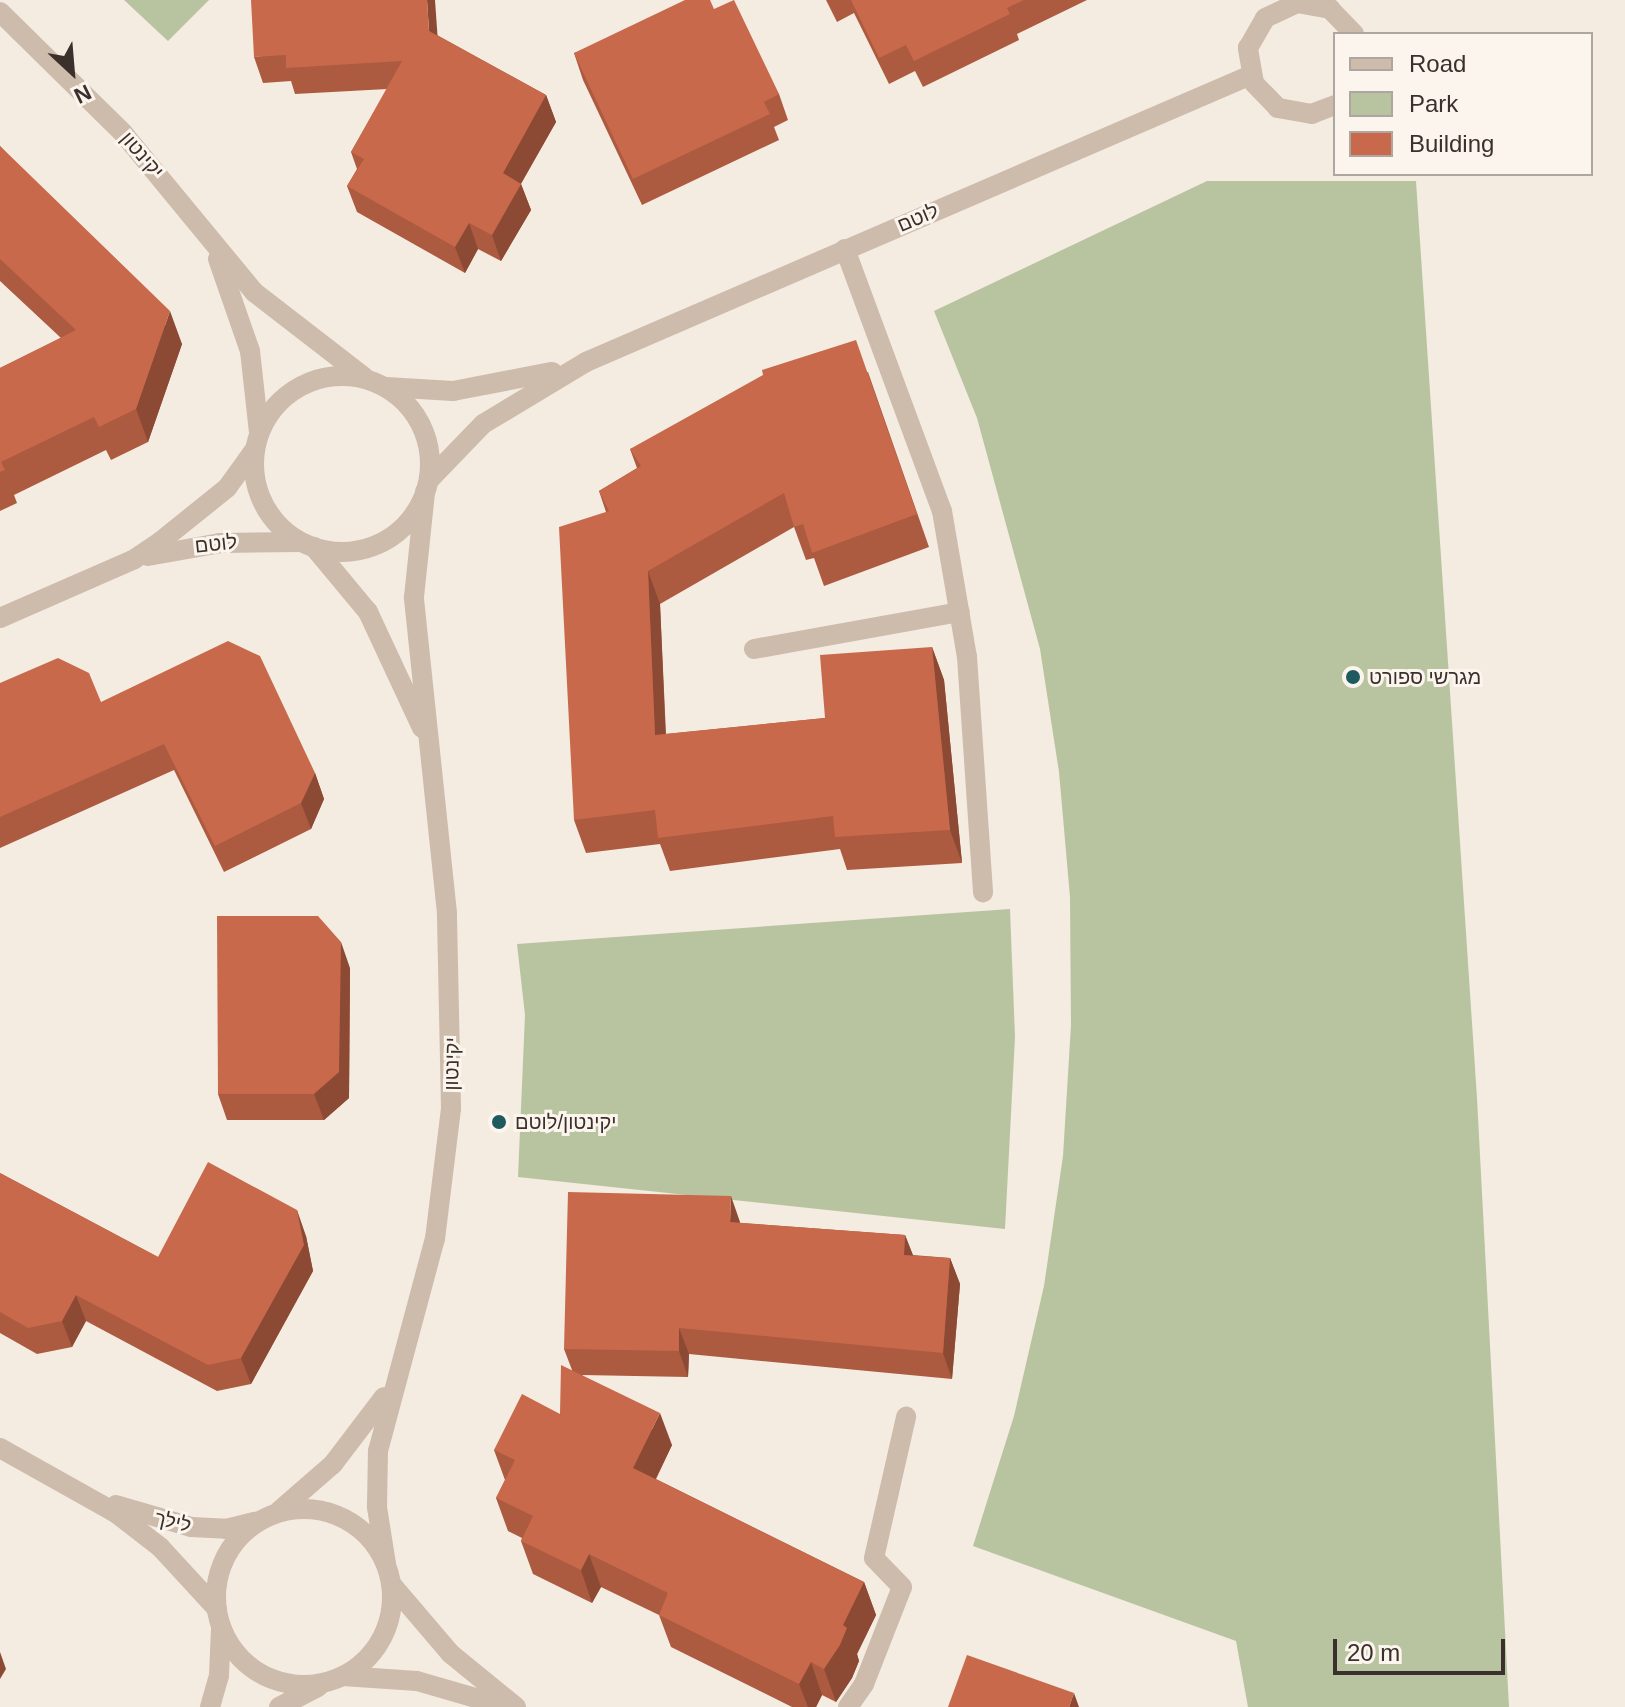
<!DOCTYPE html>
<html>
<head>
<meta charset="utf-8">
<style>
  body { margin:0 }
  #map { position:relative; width:1625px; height:1707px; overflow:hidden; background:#f4ebe1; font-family:Arial,"Noto Sans Hebrew",sans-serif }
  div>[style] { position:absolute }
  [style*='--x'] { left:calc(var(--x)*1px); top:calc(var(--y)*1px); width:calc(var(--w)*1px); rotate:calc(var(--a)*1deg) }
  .green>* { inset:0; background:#b8c4a0 }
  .service>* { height:20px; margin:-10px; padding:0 10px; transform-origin:10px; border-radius:10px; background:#cdbbac }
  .minor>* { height:20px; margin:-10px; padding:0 10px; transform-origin:10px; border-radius:10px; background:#cdbbac }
  .minor>.ring { margin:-10px; padding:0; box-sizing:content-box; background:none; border:20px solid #cdbbac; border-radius:50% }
  .wall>* { inset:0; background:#ac5a40 }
  .shaded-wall>* { inset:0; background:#8c4a34 }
  .building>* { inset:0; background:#c8694b }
  .dots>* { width:22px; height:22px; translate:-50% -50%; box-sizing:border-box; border:4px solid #fbf5ee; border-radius:50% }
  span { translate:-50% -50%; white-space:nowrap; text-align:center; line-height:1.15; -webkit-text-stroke:6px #fbf5ee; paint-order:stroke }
  .street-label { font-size:20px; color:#3b302b }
  .poi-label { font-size:20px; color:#3b302b }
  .left { translate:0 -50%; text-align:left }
  .legend { position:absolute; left:1333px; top:32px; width:260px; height:144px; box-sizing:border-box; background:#fbf5ee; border:2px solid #aea6a0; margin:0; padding:10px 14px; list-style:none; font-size:24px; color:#3b302b }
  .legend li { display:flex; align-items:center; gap:16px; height:40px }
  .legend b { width:40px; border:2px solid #aea6a0 }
  .north { position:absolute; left:32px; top:32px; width:80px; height:80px; -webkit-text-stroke:6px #fbf5ee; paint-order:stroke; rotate:154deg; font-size:22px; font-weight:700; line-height:32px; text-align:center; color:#3b302b }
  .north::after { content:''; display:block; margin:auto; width:28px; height:36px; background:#3b302b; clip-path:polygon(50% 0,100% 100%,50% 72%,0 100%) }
  .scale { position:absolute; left:1333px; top:1639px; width:172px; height:36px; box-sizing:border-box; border:4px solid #3b302b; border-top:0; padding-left:10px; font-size:24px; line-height:28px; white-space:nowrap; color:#3b302b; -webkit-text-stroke:6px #fbf5ee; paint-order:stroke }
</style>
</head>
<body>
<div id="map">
  <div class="green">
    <div style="clip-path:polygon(124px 0,209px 0,168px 41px)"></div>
    <div style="clip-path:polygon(1207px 181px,1416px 181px,1477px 1098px,1509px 1707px,1248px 1707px,1236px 1641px,973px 1546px,1014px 1416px,1044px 1286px,1063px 1156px,1071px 1025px,1070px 897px,1059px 772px,1040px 649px,977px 418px,934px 311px)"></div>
    <div style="clip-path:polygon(1010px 909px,1015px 1037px,1005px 1229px,518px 1177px,525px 1015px,517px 944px)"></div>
  </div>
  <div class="service">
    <div style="--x:845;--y:249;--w:279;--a:69.7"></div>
    <div style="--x:942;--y:511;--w:148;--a:80.3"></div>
    <div style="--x:967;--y:657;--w:236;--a:86.1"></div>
    <div style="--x:754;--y:649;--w:209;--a:-10.2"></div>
    <div style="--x:848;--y:1707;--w:28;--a:-55"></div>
    <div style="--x:864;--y:1684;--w:104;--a:-68.6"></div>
    <div style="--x:902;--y:1587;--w:40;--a:-134"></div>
    <div style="--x:874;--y:1558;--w:145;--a:-77.2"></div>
  </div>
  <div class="minor">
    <div style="--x:0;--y:12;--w:173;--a:44.5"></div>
    <div style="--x:123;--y:133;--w:206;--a:50.5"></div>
    <div style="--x:254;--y:292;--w:139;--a:37.7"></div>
    <div style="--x:1335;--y:105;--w:25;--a:159"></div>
    <div style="--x:1312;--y:114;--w:35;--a:-170"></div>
    <div style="--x:1278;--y:108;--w:35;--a:-134"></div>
    <div style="--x:1254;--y:83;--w:36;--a:-100"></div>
    <div style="--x:1248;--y:48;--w:34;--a:-60"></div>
    <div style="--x:1265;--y:18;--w:35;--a:-25"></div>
    <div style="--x:1297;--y:3;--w:34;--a:10"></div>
    <div style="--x:1330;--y:9;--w:35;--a:46"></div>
    <div style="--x:218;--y:259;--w:97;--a:70.8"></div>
    <div style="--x:250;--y:351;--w:82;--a:83.7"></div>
    <div class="ring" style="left:254px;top:376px;width:156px;height:156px"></div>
    <div style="--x:386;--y:387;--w:67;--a:3.4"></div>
    <div style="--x:453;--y:391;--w:101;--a:-10.9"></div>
    <div style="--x:429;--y:480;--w:78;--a:-46"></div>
    <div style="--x:483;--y:424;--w:120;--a:-31"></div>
    <div style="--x:586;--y:362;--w:724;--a:-23.34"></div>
    <div style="--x:314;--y:547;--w:85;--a:50.3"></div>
    <div style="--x:368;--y:612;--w:128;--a:65"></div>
    <div style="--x:148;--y:556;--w:73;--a:-10.2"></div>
    <div style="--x:220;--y:543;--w:79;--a:-0.7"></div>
    <div style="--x:0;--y:618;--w:145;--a:-23.6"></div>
    <div style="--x:133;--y:560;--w:34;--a:-34"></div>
    <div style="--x:161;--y:541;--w:85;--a:-38.8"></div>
    <div style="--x:227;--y:488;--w:48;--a:-54.3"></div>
    <div style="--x:0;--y:1448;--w:133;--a:29.3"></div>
    <div style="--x:116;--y:1513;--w:56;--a:37.7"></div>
    <div style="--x:160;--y:1547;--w:84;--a:47.4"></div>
    <div style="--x:116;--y:1505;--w:78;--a:16.3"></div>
    <div style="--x:191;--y:1527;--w:35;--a:3"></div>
    <div style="--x:226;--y:1529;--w:30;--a:-14"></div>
    <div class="ring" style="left:216px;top:1509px;width:156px;height:156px"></div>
    <div style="--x:279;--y:1511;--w:72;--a:-41"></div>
    <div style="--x:333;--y:1464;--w:84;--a:-52.7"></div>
    <div style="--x:386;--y:1564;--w:58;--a:-99"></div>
    <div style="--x:377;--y:1507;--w:56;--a:-89"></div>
    <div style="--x:378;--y:1451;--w:220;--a:-75"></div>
    <div style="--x:435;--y:1239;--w:132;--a:-83"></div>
    <div style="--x:451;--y:1108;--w:195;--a:-91.2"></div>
    <div style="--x:447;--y:913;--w:318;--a:-96"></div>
    <div style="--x:414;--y:597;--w:106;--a:-84"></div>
    <div style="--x:392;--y:1585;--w:91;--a:49.5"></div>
    <div style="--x:451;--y:1654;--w:84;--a:39.2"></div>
    <div style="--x:343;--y:1676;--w:74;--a:3.9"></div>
    <div style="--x:417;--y:1681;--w:94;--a:16.1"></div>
    <div style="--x:210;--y:1707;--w:33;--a:-74"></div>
    <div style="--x:219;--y:1675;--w:45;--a:-87.5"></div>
    <div style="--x:279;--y:1707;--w:44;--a:-27.1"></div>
  </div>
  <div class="wall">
    <div style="clip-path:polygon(826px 0,1087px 0,1017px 34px,1019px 40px,923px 87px,915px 71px,889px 84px,854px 13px,837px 22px)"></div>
    <div style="clip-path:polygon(714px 9px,779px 94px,788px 120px,774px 127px,779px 140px,642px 205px,583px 80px,574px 53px)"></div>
    <div style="clip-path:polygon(437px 35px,546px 95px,556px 122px,521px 184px,531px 210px,501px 261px,478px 249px,465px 273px,357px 212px,347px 186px,357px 169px,351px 152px,387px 89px,295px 94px,291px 81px,263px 83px,254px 57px)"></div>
    <div style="clip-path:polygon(0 146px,182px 344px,148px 442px,111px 460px,106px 450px,14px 495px,17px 503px,0 511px,0 368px,61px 338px,0 281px)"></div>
    <div style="clip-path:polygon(868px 372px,929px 547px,824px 586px,814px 558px,806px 560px,794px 527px,660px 604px,666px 734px,825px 718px,932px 647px,944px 680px,962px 863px,847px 870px,840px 849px,670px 871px,660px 844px,586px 853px,574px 820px,606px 512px,599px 491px,637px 468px,630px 449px)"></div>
    <div style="clip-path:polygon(0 683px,101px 702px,315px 773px,324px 799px,311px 829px,224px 872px,174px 770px,0 848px)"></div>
    <div style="clip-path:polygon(350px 968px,349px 1098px,324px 1120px,227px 1120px,218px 1094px)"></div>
    <div style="clip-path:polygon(0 1173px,158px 1257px,306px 1236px,313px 1271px,251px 1384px,217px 1391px,86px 1321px,72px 1347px,37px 1354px,0 1333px)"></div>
    <div style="clip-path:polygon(740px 1223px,905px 1235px,913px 1255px,950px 1258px,960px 1284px,952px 1379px,689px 1354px,688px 1377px,582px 1375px,672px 1445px,656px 1479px,864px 1582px,876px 1615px,857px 1654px,859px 1661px,852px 1678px,836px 1702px,822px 1695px,816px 1707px,792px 1707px,671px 1647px,659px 1615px,601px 1587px,592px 1603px,533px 1574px,521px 1541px,522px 1538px,508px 1531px,496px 1498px,505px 1480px,494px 1450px,560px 1414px,572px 1370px,564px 1349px)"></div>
  </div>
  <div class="shaded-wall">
    <div style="clip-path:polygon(427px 0,435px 0,439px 57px,429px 31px)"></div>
    <div style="clip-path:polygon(546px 95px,556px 122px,512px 199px,503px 173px)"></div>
    <div style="clip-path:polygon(521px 184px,531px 210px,501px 261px,492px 235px)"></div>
    <div style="clip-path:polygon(469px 223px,478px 249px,465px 273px,455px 247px)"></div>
    <div style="clip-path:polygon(170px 311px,182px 344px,148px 442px,136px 409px)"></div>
    <div style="clip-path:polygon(648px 571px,660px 604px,667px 768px,655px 735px)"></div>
    <div style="clip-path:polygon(932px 647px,944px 680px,962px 863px,950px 830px)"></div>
    <div style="clip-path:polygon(315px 773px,324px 799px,311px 829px,301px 803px)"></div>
    <div style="clip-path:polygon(341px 942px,350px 968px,349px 1098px,324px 1120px,314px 1094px)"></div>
    <div style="clip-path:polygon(731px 1196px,740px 1222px,739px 1248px,730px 1222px)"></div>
    <div style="clip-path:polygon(297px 1210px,306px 1236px,313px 1271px,251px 1384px,241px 1358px)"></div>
    <div style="clip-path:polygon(905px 1235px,915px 1261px,904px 1255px)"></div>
    <div style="clip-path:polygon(950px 1258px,960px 1284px,952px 1379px,943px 1353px)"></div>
    <div style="clip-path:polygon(76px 1295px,86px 1321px,72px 1347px,62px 1321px)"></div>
    <div style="clip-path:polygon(679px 1328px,689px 1354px,688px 1377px,679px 1351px)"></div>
    <div style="clip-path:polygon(660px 1413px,672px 1445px,645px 1501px,633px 1468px)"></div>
    <div style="clip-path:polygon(589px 1554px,601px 1587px,592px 1603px,581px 1570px)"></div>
    <div style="clip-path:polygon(864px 1582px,876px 1615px,857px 1654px,859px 1661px,852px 1678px,836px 1702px,824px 1669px,843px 1625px)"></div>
    <div style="clip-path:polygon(0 1652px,6px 1669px,0 1679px)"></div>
    <div style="clip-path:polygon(811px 1662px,822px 1695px,816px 1707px,808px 1707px,799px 1684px)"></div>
    <div style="clip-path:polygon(1074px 1693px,1079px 1707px,1069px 1707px)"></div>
  </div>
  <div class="building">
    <div style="clip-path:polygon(251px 0,427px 0,429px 31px,546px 95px,503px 173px,521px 184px,492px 235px,469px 223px,455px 247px,347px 186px,364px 159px,351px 152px,402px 61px,286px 68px,286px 55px,254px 57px)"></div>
    <div style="clip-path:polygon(685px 0,710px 0,714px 9px,734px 0,779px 94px,764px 102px,770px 114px,633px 179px,574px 53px)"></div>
    <div style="clip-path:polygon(851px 0,1024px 0,1007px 8px,1010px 14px,914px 61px,906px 45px,879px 58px)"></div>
    <div style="clip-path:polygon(0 146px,170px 311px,136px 409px,99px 427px,94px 417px,1px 462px,5px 470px,0 472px,0 368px,76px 330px,0 259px)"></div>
    <div style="clip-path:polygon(856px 340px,917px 514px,812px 553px,803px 524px,794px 527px,784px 493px,648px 571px,655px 735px,825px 718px,820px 655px,932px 647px,950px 830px,835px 837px,833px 816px,658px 838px,655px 810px,574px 820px,559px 527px,609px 511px,599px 491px,641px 466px,630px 449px,763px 375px,762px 370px)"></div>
    <div style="clip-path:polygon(228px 641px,260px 656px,315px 773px,301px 803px,215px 846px,164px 744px,0 817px,0 683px,58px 658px,89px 673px,101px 702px)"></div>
    <div style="clip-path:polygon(217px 916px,318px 916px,341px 942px,339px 1072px,314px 1094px,218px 1094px)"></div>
    <div style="clip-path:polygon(208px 1162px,297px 1210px,304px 1245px,241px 1358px,208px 1365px,76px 1295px,62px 1321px,28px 1328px,0 1312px,0 1173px,158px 1257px)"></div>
    <div style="clip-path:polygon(568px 1192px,731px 1196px,730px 1222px,905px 1235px,904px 1255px,950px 1258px,943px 1353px,679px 1328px,679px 1351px,564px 1349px)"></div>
    <div style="clip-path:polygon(561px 1365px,660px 1413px,633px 1468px,864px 1582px,843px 1625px,847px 1628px,840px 1645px,824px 1669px,811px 1662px,799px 1684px,659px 1615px,668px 1593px,589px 1554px,581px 1570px,521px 1541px,533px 1516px,496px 1498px,515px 1460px,494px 1450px,522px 1394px,560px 1414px)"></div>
    <div style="clip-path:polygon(967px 1655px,1074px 1693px,1069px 1707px,948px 1707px)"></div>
  </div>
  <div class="dots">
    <div style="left:1353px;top:677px;background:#1f5a5e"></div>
    <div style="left:499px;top:1122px;background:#1f5a5e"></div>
  </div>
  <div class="street-label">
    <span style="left:142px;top:155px;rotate:49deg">יקינטון</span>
    <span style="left:918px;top:218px;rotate:-23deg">לוטם</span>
    <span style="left:216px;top:544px;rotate:-6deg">לוטם</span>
    <span style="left:452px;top:1064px;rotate:-89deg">יקינטון</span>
    <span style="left:173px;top:1522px;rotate:13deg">לילך</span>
  </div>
  <div class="poi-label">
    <span class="left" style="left:1369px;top:677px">מגרשי ספורט</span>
    <span class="left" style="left:515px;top:1122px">יקינטון/לוטם</span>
  </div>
  <ul class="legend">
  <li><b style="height:10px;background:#cdbbac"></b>Road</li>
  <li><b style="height:22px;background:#b8c4a0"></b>Park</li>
  <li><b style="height:22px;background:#c8694b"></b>Building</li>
  </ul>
  <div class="north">N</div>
  <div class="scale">20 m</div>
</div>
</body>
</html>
